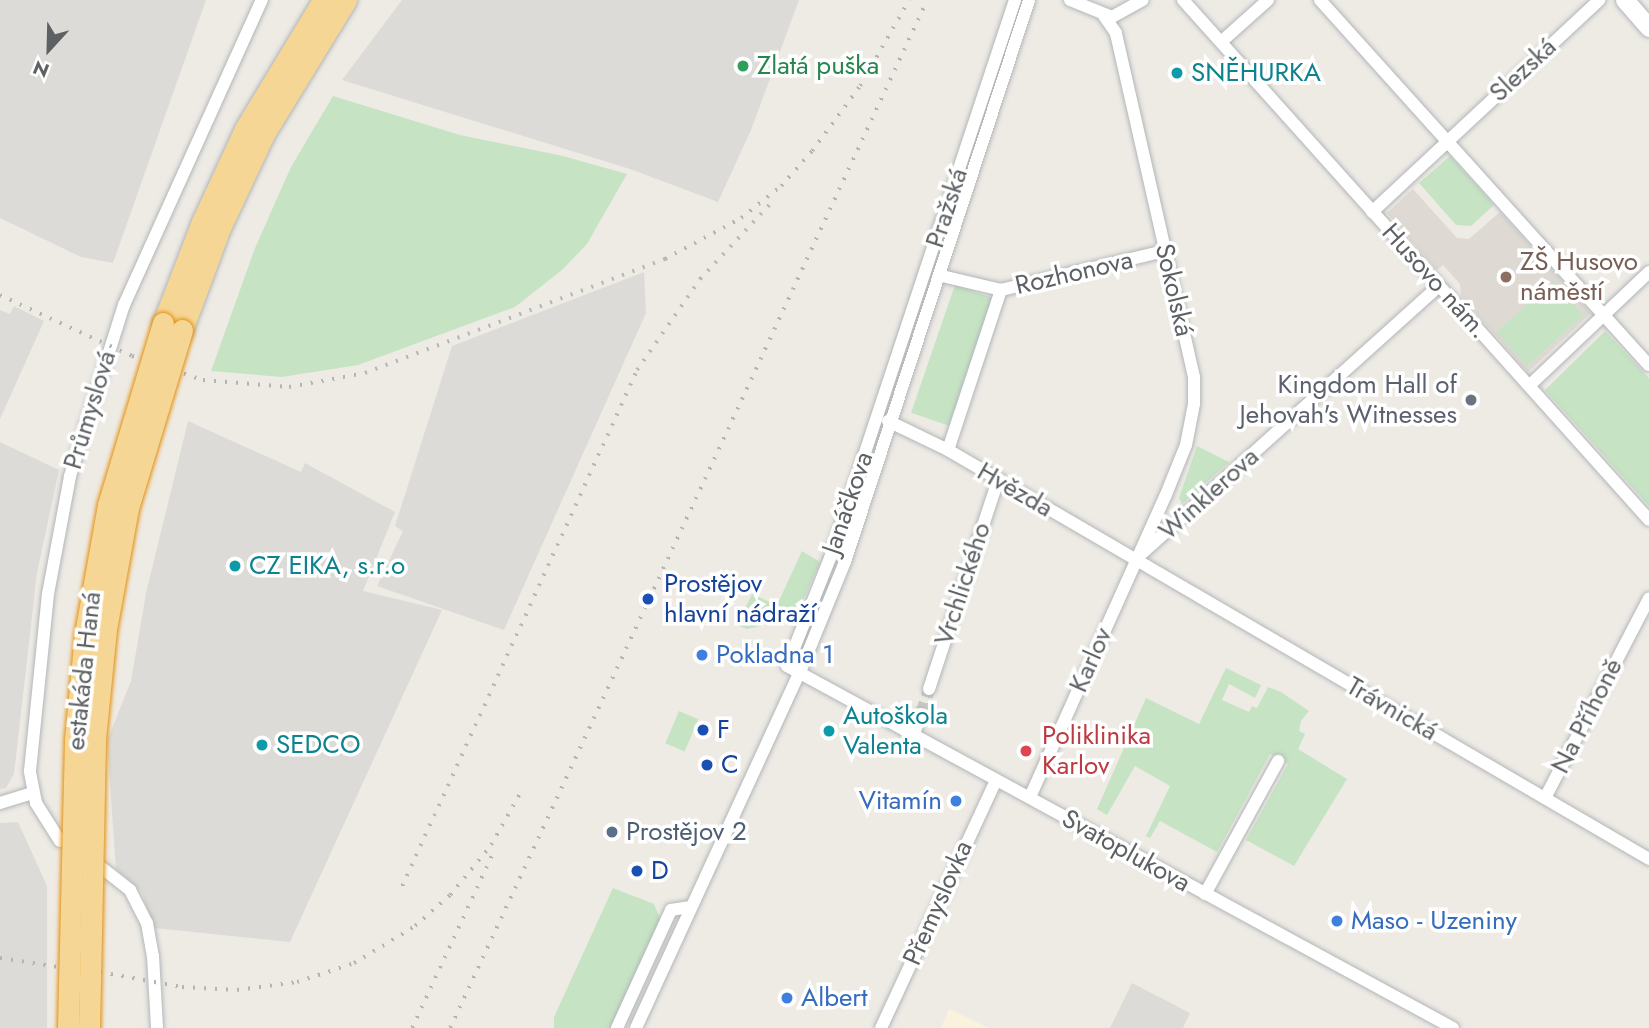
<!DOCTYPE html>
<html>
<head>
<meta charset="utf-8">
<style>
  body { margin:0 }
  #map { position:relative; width:1649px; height:1028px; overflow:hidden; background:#eeebe5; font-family:Jost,sans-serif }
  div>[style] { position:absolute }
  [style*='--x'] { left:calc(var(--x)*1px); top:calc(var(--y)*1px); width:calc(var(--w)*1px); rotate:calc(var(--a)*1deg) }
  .commercial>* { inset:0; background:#fbf2dd }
  .industrial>* { inset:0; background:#dddbd7 }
  .education>* { inset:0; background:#dedad3 }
  .green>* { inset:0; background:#c6e4c3; transform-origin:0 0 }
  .minor-tunnel>* { height:12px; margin-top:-6px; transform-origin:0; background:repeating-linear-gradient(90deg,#cac8c5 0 12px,transparent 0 18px) }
  .roads { filter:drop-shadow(0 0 2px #b2b6b9) drop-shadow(0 0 2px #b2b6b9) }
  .minor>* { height:12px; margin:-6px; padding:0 6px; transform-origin:6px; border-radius:6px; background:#fff }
  .secondary>* { height:18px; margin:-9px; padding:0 9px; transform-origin:9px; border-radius:9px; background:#fff }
  .motorway>* { height:21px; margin:-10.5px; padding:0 10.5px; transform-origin:10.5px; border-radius:10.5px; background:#f6d695 }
  .rail>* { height:3.5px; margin-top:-1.75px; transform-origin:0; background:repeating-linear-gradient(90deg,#b3b4b4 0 2px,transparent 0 11px) }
  .bridges { filter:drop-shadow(0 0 2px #e39110) drop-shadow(0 0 2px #e39110) }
  .motorway-bridge>* { height:21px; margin:-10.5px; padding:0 10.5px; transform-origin:10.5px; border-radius:10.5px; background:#f6d695 }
  .dots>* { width:19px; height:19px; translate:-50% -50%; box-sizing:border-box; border:4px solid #fff; border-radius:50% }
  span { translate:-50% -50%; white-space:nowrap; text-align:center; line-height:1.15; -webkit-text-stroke:7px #fff; paint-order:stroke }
  .leisure-label { font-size:26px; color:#27864d }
  .left { translate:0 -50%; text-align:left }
  .street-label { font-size:26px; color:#5d6164 }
  .culture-label { font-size:26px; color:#0d838f }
  .education-label { font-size:26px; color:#785e54 }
  .worship-label { font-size:26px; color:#5b616d }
  .right { translate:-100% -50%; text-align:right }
  .transit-label { font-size:26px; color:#164399 }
  .shop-label { font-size:26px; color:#366cbe }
  .health-label { font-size:26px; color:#be3a42 }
  .service-label { font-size:26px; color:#4e5e75 }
  .north { position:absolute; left:14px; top:14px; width:70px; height:70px; -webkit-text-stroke:5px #fff; paint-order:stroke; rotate:202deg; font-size:19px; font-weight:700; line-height:28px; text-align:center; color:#5d6164 }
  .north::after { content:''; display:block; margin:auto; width:24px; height:32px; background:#5d6164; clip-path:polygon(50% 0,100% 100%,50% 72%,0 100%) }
</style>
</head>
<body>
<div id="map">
  <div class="commercial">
    <div style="clip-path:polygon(949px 1009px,985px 1026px,990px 1028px,941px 1028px)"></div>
  </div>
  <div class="industrial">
    <div style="clip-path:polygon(0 0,206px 0,113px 263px,81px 257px,0 218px)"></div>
    <div style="clip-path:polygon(402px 0,799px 0,751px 130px,718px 202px,630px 169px,342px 80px)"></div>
    <div style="clip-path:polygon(644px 272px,646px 313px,504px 630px,377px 586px,403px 531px,395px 526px,452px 346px)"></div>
    <div style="clip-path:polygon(14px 306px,44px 321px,0 419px,0 310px,10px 314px)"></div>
    <div style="clip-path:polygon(188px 421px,301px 472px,305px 463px,395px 512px,363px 591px,442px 610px,290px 942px,154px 928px,142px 892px,116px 869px,107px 741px,131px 681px,146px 593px)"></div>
    <div style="clip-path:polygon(0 442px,59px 470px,37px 573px,14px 774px,6px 788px,0 789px)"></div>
    <div style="clip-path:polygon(18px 822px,47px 886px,47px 1028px,0 1028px,0 823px)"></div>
    <div style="clip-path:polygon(1132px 983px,1190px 1013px,1183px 1028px,1110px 1028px)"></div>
  </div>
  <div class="education">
    <div style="clip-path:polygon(1413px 189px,1457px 238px,1469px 239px,1500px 212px,1591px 313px,1528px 372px,1461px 296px,1460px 284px,1443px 265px,1437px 270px,1387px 213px)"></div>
  </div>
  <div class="green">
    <div style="clip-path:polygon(333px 96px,460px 135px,563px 156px,627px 174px,587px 244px,562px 270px,515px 307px,358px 365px,282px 377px,211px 371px,255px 248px,291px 167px)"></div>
    <div style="clip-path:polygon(1450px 156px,1494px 205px,1471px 226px,1456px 225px,1419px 183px)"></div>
    <div style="left:1553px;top:281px;width:46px;height:76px;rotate:48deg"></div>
    <div style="left:955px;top:285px;width:40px;height:135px;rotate:19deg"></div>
    <div style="clip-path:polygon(1605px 331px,1649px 378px,1649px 506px,1545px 390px)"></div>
    <div style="clip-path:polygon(1197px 446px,1229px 462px,1182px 504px,1179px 498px)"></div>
    <div style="clip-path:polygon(802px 551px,820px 562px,795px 618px,747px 629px,737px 625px,752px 594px,777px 605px)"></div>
    <div style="clip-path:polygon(1226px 668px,1261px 685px,1255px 698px,1229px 684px,1222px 700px,1249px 712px,1252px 706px,1257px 708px,1268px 687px,1281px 692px,1309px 711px,1301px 721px,1299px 731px,1305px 734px,1298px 749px,1347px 779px,1294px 866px,1246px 840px,1288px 764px,1270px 754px,1217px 852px,1160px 821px,1150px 838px,1146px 836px,1170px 786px,1135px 766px,1107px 815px,1097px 809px,1146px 698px,1199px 724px)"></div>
    <div style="left:679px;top:711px;width:21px;height:35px;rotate:23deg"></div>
    <div style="clip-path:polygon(613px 888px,654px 904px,661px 921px,611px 1028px,554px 1028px,554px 1017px)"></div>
  </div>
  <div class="minor-tunnel">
    <div style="--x:921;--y:714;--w:26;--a:-72"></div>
  </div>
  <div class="roads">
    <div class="minor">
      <div style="--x:1015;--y:0;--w:588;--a:108.34"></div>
      <div style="--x:830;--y:558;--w:116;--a:111.7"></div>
      <div style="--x:787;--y:666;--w:758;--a:28.53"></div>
      <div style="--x:1070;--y:0;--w:45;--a:22"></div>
      <div style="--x:1112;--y:17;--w:35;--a:-29"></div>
      <div style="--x:1183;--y:0;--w:698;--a:48.13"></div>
      <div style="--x:1320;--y:0;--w:491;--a:48"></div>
      <div style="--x:1221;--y:42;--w:63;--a:-41.8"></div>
      <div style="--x:1372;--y:212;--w:311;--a:-43"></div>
      <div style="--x:942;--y:276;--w:61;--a:13.3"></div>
      <div style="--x:1001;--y:290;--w:169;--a:-13.4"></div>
      <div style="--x:1530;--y:385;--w:164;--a:-43.5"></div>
      <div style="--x:888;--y:421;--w:67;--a:25.8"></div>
      <div style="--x:948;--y:450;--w:812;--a:30.26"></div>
      <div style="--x:948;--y:450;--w:169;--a:-71.7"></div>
      <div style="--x:1139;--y:556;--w:402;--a:-42"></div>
      <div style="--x:929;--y:689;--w:220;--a:-71.7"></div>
      <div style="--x:914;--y:734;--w:21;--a:-71"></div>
      <div style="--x:1030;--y:797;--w:329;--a:-65.8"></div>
      <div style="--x:1165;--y:497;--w:56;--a:-68"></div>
      <div style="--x:1186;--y:445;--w:42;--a:-79"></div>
      <div style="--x:1194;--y:404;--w:27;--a:-90"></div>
      <div style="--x:1194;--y:377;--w:353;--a:-102.8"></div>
      <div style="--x:1116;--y:33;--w:21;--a:-125"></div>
      <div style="--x:1545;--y:798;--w:225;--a:-62.5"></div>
      <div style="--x:0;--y:803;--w:34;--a:-17"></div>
      <div style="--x:60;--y:841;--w:45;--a:-122.3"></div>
      <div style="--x:36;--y:803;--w:33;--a:-101"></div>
      <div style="--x:30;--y:771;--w:178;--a:-84.2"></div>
      <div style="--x:48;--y:594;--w:120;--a:-79.4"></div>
      <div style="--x:70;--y:476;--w:179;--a:-72.5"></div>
      <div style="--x:124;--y:305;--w:335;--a:-65.7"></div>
      <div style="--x:102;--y:868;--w:36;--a:38"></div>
      <div style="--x:130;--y:890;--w:37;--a:63"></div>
      <div style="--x:147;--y:923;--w:34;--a:80"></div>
      <div style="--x:153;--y:956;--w:72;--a:86.8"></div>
      <div style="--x:1205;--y:894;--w:152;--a:-61.2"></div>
      <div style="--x:617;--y:1028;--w:130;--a:-65.4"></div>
      <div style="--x:671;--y:910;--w:18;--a:-9"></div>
      <div style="--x:636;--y:1028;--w:392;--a:-65.3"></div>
      <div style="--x:800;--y:672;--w:119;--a:-67.8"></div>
      <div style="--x:845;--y:562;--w:591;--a:-71.87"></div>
      <div style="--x:881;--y:1028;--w:273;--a:-65.1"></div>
    </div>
    <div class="secondary">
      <div style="--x:1625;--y:0;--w:37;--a:49"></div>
    </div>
    <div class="motorway">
      <div style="--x:163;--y:323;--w:108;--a:-68.9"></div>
      <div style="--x:202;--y:222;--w:102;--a:-65.2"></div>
      <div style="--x:245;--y:129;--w:151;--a:-58.8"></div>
      <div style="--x:182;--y:330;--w:109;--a:-69.6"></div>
      <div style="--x:220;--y:228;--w:104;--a:-64.9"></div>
      <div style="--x:264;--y:134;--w:157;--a:-58.5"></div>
    </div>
  </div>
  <div class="rail">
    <div style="--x:0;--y:295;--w:145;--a:24.8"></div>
    <div style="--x:132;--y:356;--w:75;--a:18.7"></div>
    <div style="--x:203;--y:380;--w:86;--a:4.7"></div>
    <div style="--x:289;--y:387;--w:77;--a:-10.4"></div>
    <div style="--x:365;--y:373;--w:321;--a:-20.8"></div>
    <div style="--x:665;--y:259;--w:86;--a:-28.3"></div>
    <div style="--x:741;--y:218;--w:51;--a:-38.7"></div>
    <div style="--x:781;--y:186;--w:47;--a:-48.5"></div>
    <div style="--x:812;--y:151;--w:81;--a:-53.6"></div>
    <div style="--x:860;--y:86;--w:99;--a:-60.3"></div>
    <div style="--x:402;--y:886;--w:567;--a:-65.51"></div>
    <div style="--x:637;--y:370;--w:111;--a:-55.3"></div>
    <div style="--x:700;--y:279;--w:104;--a:-46.9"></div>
    <div style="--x:0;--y:958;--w:60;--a:8.7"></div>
    <div style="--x:100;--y:972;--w:83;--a:10.4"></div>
    <div style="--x:182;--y:987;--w:55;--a:3.1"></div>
    <div style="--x:237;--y:990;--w:61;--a:-7.6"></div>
    <div style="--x:297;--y:982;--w:60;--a:-18.4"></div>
    <div style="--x:354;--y:963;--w:71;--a:-31.2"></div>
    <div style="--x:415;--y:926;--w:47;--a:-41.5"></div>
    <div style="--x:450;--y:895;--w:65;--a:-50.6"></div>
    <div style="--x:491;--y:845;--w:65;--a:-60.7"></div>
    <div style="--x:412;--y:1028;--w:191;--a:-65.2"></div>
    <div style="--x:450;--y:1028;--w:1133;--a:-65.11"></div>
  </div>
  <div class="bridges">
    <div class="motorway-bridge">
      <div style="--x:68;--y:1028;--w:288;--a:-88.6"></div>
      <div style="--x:75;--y:740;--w:106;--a:-84.6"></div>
      <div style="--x:85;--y:634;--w:131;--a:-79.9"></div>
      <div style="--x:108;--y:505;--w:190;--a:-73.2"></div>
      <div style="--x:89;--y:1028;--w:289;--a:-88.8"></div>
      <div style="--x:95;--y:739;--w:111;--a:-84.3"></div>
      <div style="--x:106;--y:629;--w:123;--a:-79.7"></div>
      <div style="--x:128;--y:508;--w:186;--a:-73.1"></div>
    </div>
  </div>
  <div class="dots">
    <div style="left:743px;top:66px;background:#2e9e5b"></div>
    <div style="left:1177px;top:73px;background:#0f9aa8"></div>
    <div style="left:1506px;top:277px;background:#8d6e63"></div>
    <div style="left:1471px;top:400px;background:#6b7280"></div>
    <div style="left:235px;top:566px;background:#0f9aa8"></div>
    <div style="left:648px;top:599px;background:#1a4fb4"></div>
    <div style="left:702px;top:655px;background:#3f7fe0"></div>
    <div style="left:703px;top:730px;background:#1a4fb4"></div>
    <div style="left:829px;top:731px;background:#0f9aa8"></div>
    <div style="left:262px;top:745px;background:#0f9aa8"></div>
    <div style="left:1026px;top:751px;background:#e0444e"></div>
    <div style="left:707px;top:765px;background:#1a4fb4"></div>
    <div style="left:956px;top:801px;background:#3f7fe0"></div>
    <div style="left:612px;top:832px;background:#5c6f8a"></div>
    <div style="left:637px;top:871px;background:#1a4fb4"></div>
    <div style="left:1337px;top:921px;background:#3f7fe0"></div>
    <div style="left:787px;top:998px;background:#3f7fe0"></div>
  </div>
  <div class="leisure-label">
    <span class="left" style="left:757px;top:66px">Zlatá puška</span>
  </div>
  <div class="street-label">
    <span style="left:1523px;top:70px;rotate:-43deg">Slezská</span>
    <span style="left:947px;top:208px;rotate:-72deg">Pražská</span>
    <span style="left:1074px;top:273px;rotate:-13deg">Rozhonova</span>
    <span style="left:1435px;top:281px;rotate:48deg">Husovo nám.</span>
    <span style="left:1174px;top:290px;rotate:77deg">Sokolská</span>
    <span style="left:90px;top:410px;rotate:-73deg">Průmyslová</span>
    <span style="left:1015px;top:490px;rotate:30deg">Hvězda</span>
    <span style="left:1209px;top:494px;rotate:-42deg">Winklerova</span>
    <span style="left:848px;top:503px;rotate:-71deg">Janáčkova</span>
    <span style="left:963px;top:584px;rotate:-72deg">Vrchlického</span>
    <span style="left:1091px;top:660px;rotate:-66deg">Karlov</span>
    <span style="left:84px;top:671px;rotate:-84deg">estakáda Haná</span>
    <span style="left:1392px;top:709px;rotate:30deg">Trávnická</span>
    <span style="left:1587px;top:716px;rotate:-63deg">Na Příhoně</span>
    <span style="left:1126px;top:851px;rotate:29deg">Svatoplukova</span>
    <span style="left:938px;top:903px;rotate:-66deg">Přemyslovka</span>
  </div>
  <div class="culture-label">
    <span class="left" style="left:1191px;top:73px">SNĚHURKA</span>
    <span class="left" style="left:249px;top:566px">CZ EIKA, s.r.o</span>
    <span class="left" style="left:843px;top:731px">Autoškola<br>Valenta</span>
    <span class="left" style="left:276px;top:745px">SEDCO</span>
  </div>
  <div class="education-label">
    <span class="left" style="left:1520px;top:277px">ZŠ Husovo<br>náměstí</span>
  </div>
  <div class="worship-label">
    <span class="right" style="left:1457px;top:400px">Kingdom Hall of<br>Jehovah's Witnesses</span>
  </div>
  <div class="transit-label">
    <span class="left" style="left:664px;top:599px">Prostějov<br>hlavní nádraží</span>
    <span class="left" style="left:717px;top:730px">F</span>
    <span class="left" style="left:721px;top:765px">C</span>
    <span class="left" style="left:651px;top:871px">D</span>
  </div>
  <div class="shop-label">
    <span class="left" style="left:716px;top:655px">Pokladna 1</span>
    <span class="right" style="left:942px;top:801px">Vitamín</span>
    <span class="left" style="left:1351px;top:921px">Maso - Uzeniny</span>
    <span class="left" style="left:801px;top:998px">Albert</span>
  </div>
  <div class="health-label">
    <span class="left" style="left:1042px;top:751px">Poliklinika<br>Karlov</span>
  </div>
  <div class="service-label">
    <span class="left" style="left:626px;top:832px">Prostějov 2</span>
  </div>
  <div class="north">N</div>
</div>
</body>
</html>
